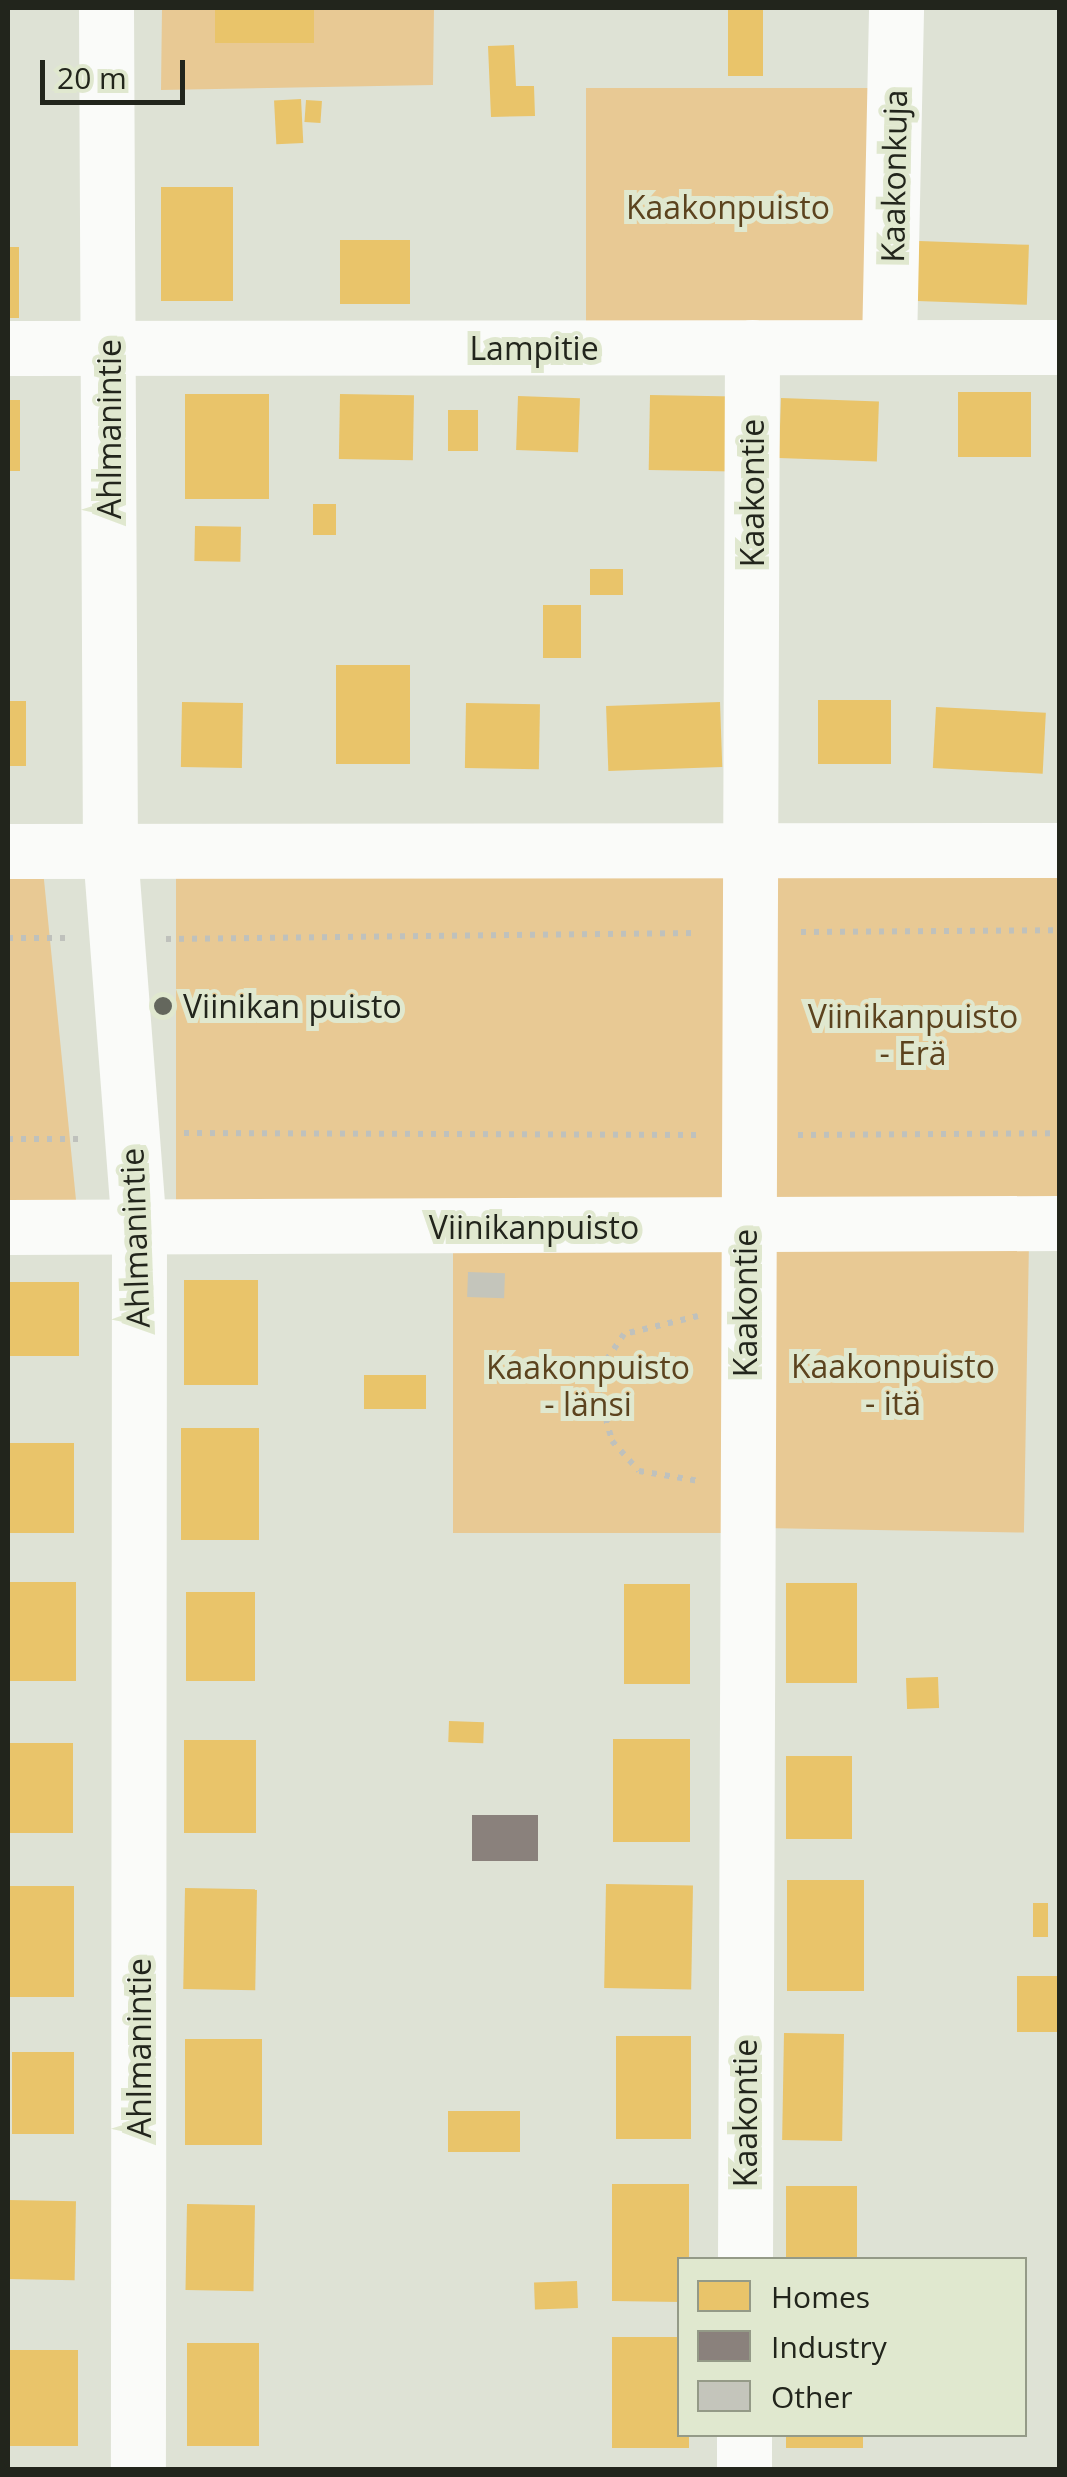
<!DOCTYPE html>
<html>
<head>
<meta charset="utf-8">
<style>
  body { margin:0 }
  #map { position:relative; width:1067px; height:2477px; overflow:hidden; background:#dee2d5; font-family:"Open Sans",sans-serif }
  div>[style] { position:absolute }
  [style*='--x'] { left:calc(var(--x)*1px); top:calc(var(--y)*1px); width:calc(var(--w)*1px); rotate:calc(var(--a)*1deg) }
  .green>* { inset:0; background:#e8c994; transform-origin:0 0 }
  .homes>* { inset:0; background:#e9c46a; transform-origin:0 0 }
  .industry>* { inset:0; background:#8a817c; transform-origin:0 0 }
  .building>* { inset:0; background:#c4c5bb; transform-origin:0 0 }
  .path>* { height:6px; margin-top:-3px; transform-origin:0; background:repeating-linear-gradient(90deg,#bfc1bc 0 5px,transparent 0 13px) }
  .minor>* { height:55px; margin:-27.5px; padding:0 27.5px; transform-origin:27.5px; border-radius:27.5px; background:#fafbf9 }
  .dots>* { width:28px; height:28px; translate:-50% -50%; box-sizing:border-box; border:5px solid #e0e8cf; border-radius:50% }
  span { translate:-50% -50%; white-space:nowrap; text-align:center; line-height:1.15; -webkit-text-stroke:10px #e0e8cf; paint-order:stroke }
  .street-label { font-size:32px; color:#22251c }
  .park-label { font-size:32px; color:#5c431e }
  .poi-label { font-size:32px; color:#22251c }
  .left { translate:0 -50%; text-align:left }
  .frame { position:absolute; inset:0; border:10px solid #22251c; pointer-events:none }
  .legend { position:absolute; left:677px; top:2257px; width:350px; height:180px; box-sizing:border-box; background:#e0e8cf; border:2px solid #949a87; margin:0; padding:12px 18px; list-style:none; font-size:30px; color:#22251c }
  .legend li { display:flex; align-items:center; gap:20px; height:50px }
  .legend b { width:50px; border:2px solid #949a87 }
  .scale { position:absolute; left:40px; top:60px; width:145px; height:45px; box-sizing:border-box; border:5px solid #22251c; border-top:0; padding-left:12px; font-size:30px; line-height:35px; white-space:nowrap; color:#22251c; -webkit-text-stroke:8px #e0e8cf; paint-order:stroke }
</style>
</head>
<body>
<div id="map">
  <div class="green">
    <div style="clip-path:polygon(162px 8px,215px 8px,215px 43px,314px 42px,314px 8px,434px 8px,433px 85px,161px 90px)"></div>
    <div style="left:870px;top:88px;width:238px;height:284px;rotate:90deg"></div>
    <div style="clip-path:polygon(8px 870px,43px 870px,76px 1200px,8px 1200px)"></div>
    <div style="left:176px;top:872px;width:553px;height:328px"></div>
    <div style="left:766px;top:872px;width:293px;height:327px"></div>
    <div style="left:722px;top:1239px;width:294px;height:269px;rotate:90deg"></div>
    <div style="left:762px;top:1239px;width:267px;height:289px;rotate:1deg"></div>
  </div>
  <div class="homes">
    <div style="left:215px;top:8px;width:99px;height:35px"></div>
    <div style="left:728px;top:8px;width:35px;height:68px"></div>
    <div style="clip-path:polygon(514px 45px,516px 86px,534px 86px,535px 116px,491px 117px,488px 46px)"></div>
    <div style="left:301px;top:99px;width:44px;height:27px;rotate:87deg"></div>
    <div style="left:306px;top:100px;width:16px;height:22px;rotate:4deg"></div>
    <div style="left:161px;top:187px;width:72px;height:114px"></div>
    <div style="left:340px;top:240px;width:70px;height:64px"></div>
    <div style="left:919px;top:241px;width:110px;height:60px;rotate:2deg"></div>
    <div style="left:8px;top:247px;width:11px;height:71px"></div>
    <div style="left:958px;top:392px;width:73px;height:65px"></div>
    <div style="left:269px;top:394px;width:105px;height:84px;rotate:90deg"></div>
    <div style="left:340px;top:394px;width:74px;height:65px;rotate:1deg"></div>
    <div style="left:650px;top:395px;width:85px;height:75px;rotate:1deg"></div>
    <div style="left:518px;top:396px;width:62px;height:54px;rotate:2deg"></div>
    <div style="left:781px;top:398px;width:98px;height:60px;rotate:2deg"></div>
    <div style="left:8px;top:400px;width:12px;height:71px"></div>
    <div style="left:448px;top:410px;width:30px;height:41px"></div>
    <div style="left:313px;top:504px;width:23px;height:31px"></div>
    <div style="left:195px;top:526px;width:46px;height:35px;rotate:1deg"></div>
    <div style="left:590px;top:569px;width:33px;height:26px"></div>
    <div style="left:543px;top:605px;width:38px;height:53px"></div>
    <div style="left:336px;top:665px;width:74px;height:99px"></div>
    <div style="left:818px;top:700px;width:73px;height:64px"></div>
    <div style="left:8px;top:701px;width:18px;height:65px"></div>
    <div style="left:182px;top:702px;width:61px;height:65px;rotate:1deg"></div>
    <div style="left:720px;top:702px;width:65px;height:114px;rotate:88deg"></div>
    <div style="left:466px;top:703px;width:74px;height:65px;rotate:1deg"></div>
    <div style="left:936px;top:707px;width:110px;height:61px;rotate:3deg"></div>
    <div style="left:184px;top:1280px;width:74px;height:105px"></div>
    <div style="left:8px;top:1282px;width:71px;height:74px"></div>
    <div style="left:364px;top:1375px;width:62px;height:34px"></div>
    <div style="left:181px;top:1428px;width:78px;height:112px"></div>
    <div style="left:8px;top:1443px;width:66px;height:90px"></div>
    <div style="left:9px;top:1582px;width:67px;height:99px"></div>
    <div style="left:786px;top:1583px;width:71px;height:100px"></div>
    <div style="left:624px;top:1584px;width:66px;height:100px"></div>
    <div style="left:186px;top:1592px;width:69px;height:89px"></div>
    <div style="left:938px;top:1677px;width:31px;height:32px;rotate:88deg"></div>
    <div style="left:449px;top:1721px;width:35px;height:21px;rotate:2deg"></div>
    <div style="left:613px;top:1739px;width:77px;height:103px"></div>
    <div style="left:184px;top:1740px;width:72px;height:93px"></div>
    <div style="left:8px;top:1743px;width:65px;height:90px"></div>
    <div style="left:786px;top:1756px;width:66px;height:83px"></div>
    <div style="left:787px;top:1880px;width:77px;height:111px"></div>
    <div style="left:606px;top:1884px;width:87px;height:104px;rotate:1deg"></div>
    <div style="left:8px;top:1886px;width:66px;height:111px"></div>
    <div style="left:185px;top:1888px;width:72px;height:101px;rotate:1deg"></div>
    <div style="left:1033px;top:1903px;width:15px;height:34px"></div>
    <div style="left:1017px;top:1976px;width:43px;height:56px"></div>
    <div style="left:784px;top:2033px;width:60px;height:107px;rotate:1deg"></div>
    <div style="left:616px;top:2036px;width:75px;height:103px"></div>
    <div style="left:185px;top:2039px;width:77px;height:106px"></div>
    <div style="left:12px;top:2052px;width:62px;height:82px"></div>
    <div style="left:520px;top:2111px;width:41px;height:72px;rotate:90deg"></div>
    <div style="clip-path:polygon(612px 2184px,689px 2184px,689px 2260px,680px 2260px,680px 2302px,612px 2301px)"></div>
    <div style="left:786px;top:2186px;width:71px;height:74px"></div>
    <div style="left:8px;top:2200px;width:68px;height:79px;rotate:1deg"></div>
    <div style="left:187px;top:2204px;width:68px;height:86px;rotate:1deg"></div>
    <div style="left:577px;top:2281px;width:27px;height:43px;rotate:88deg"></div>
    <div style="clip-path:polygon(612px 2337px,680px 2337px,680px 2434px,689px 2434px,689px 2448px,612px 2448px)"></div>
    <div style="left:187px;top:2343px;width:72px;height:103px"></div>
    <div style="left:8px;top:2350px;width:70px;height:96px"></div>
    <div style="left:786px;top:2434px;width:77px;height:14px"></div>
  </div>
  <div class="industry">
    <div style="left:472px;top:1815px;width:66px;height:46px"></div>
  </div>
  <div class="building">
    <div style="left:468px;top:1272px;width:37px;height:25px;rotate:2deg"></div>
  </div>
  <div class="path">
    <div style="--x:801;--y:932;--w:259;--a:-0.4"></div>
    <div style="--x:8;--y:938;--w:60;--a:0"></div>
    <div style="--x:166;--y:939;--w:532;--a:-0.65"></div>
    <div style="--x:184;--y:1133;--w:517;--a:0.22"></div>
    <div style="--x:798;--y:1135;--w:262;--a:-0.4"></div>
    <div style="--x:8;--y:1139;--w:73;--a:0"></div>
    <div style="--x:698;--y:1316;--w:76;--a:166.3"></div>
    <div style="--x:624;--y:1334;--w:29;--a:124"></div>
    <div style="--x:608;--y:1358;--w:36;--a:104"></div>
    <div style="--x:599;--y:1393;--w:50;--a:74.8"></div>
    <div style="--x:612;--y:1441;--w:40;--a:48"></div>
    <div style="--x:639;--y:1471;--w:61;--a:9.5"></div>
  </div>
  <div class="minor">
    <div style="--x:106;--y:8;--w:844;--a:89.73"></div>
    <div style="--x:110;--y:852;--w:377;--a:85.6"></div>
    <div style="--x:139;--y:1228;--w:1242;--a:90.05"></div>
    <div style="--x:889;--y:345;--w:337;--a:-88.8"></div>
    <div style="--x:8;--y:348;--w:1052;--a:-0.05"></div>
    <div style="--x:8;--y:851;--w:1052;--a:-0.05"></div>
    <div style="--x:8;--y:1227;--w:1052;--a:-0.22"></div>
    <div style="--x:745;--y:2260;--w:1913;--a:-89.79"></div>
    <div style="--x:744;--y:2470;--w:36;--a:-90"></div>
  </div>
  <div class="dots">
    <div style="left:163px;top:1006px;background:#64675d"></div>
  </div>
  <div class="street-label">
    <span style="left:894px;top:176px;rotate:-89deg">Kaakonkuja</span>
    <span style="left:534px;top:348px">Lampitie</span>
    <span style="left:109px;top:429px;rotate:-90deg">Ahlmanintie</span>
    <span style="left:752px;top:493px;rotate:-90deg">Kaakontie</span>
    <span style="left:534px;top:1227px">Viinikanpuisto</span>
    <span style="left:135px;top:1238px;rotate:-92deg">Ahlmanintie</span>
    <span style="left:745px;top:1303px;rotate:-90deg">Kaakontie</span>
    <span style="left:139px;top:2048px;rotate:-90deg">Ahlmanintie</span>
    <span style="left:745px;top:2113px;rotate:-90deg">Kaakontie</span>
  </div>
  <div class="park-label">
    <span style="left:728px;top:207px">Kaakonpuisto</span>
    <span style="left:913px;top:1035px">Viinikanpuisto<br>- Erä</span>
    <span style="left:893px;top:1385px">Kaakonpuisto<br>- itä</span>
    <span style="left:588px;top:1386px">Kaakonpuisto<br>- länsi</span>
  </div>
  <div class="poi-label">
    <span class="left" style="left:183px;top:1006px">Viinikan puisto</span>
  </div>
  <div class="frame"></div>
  <ul class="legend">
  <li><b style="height:28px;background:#e9c46a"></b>Homes</li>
  <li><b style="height:28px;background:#8a817c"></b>Industry</li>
  <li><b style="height:28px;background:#c4c5bb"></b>Other</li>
  </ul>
  <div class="scale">20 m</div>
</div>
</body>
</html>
